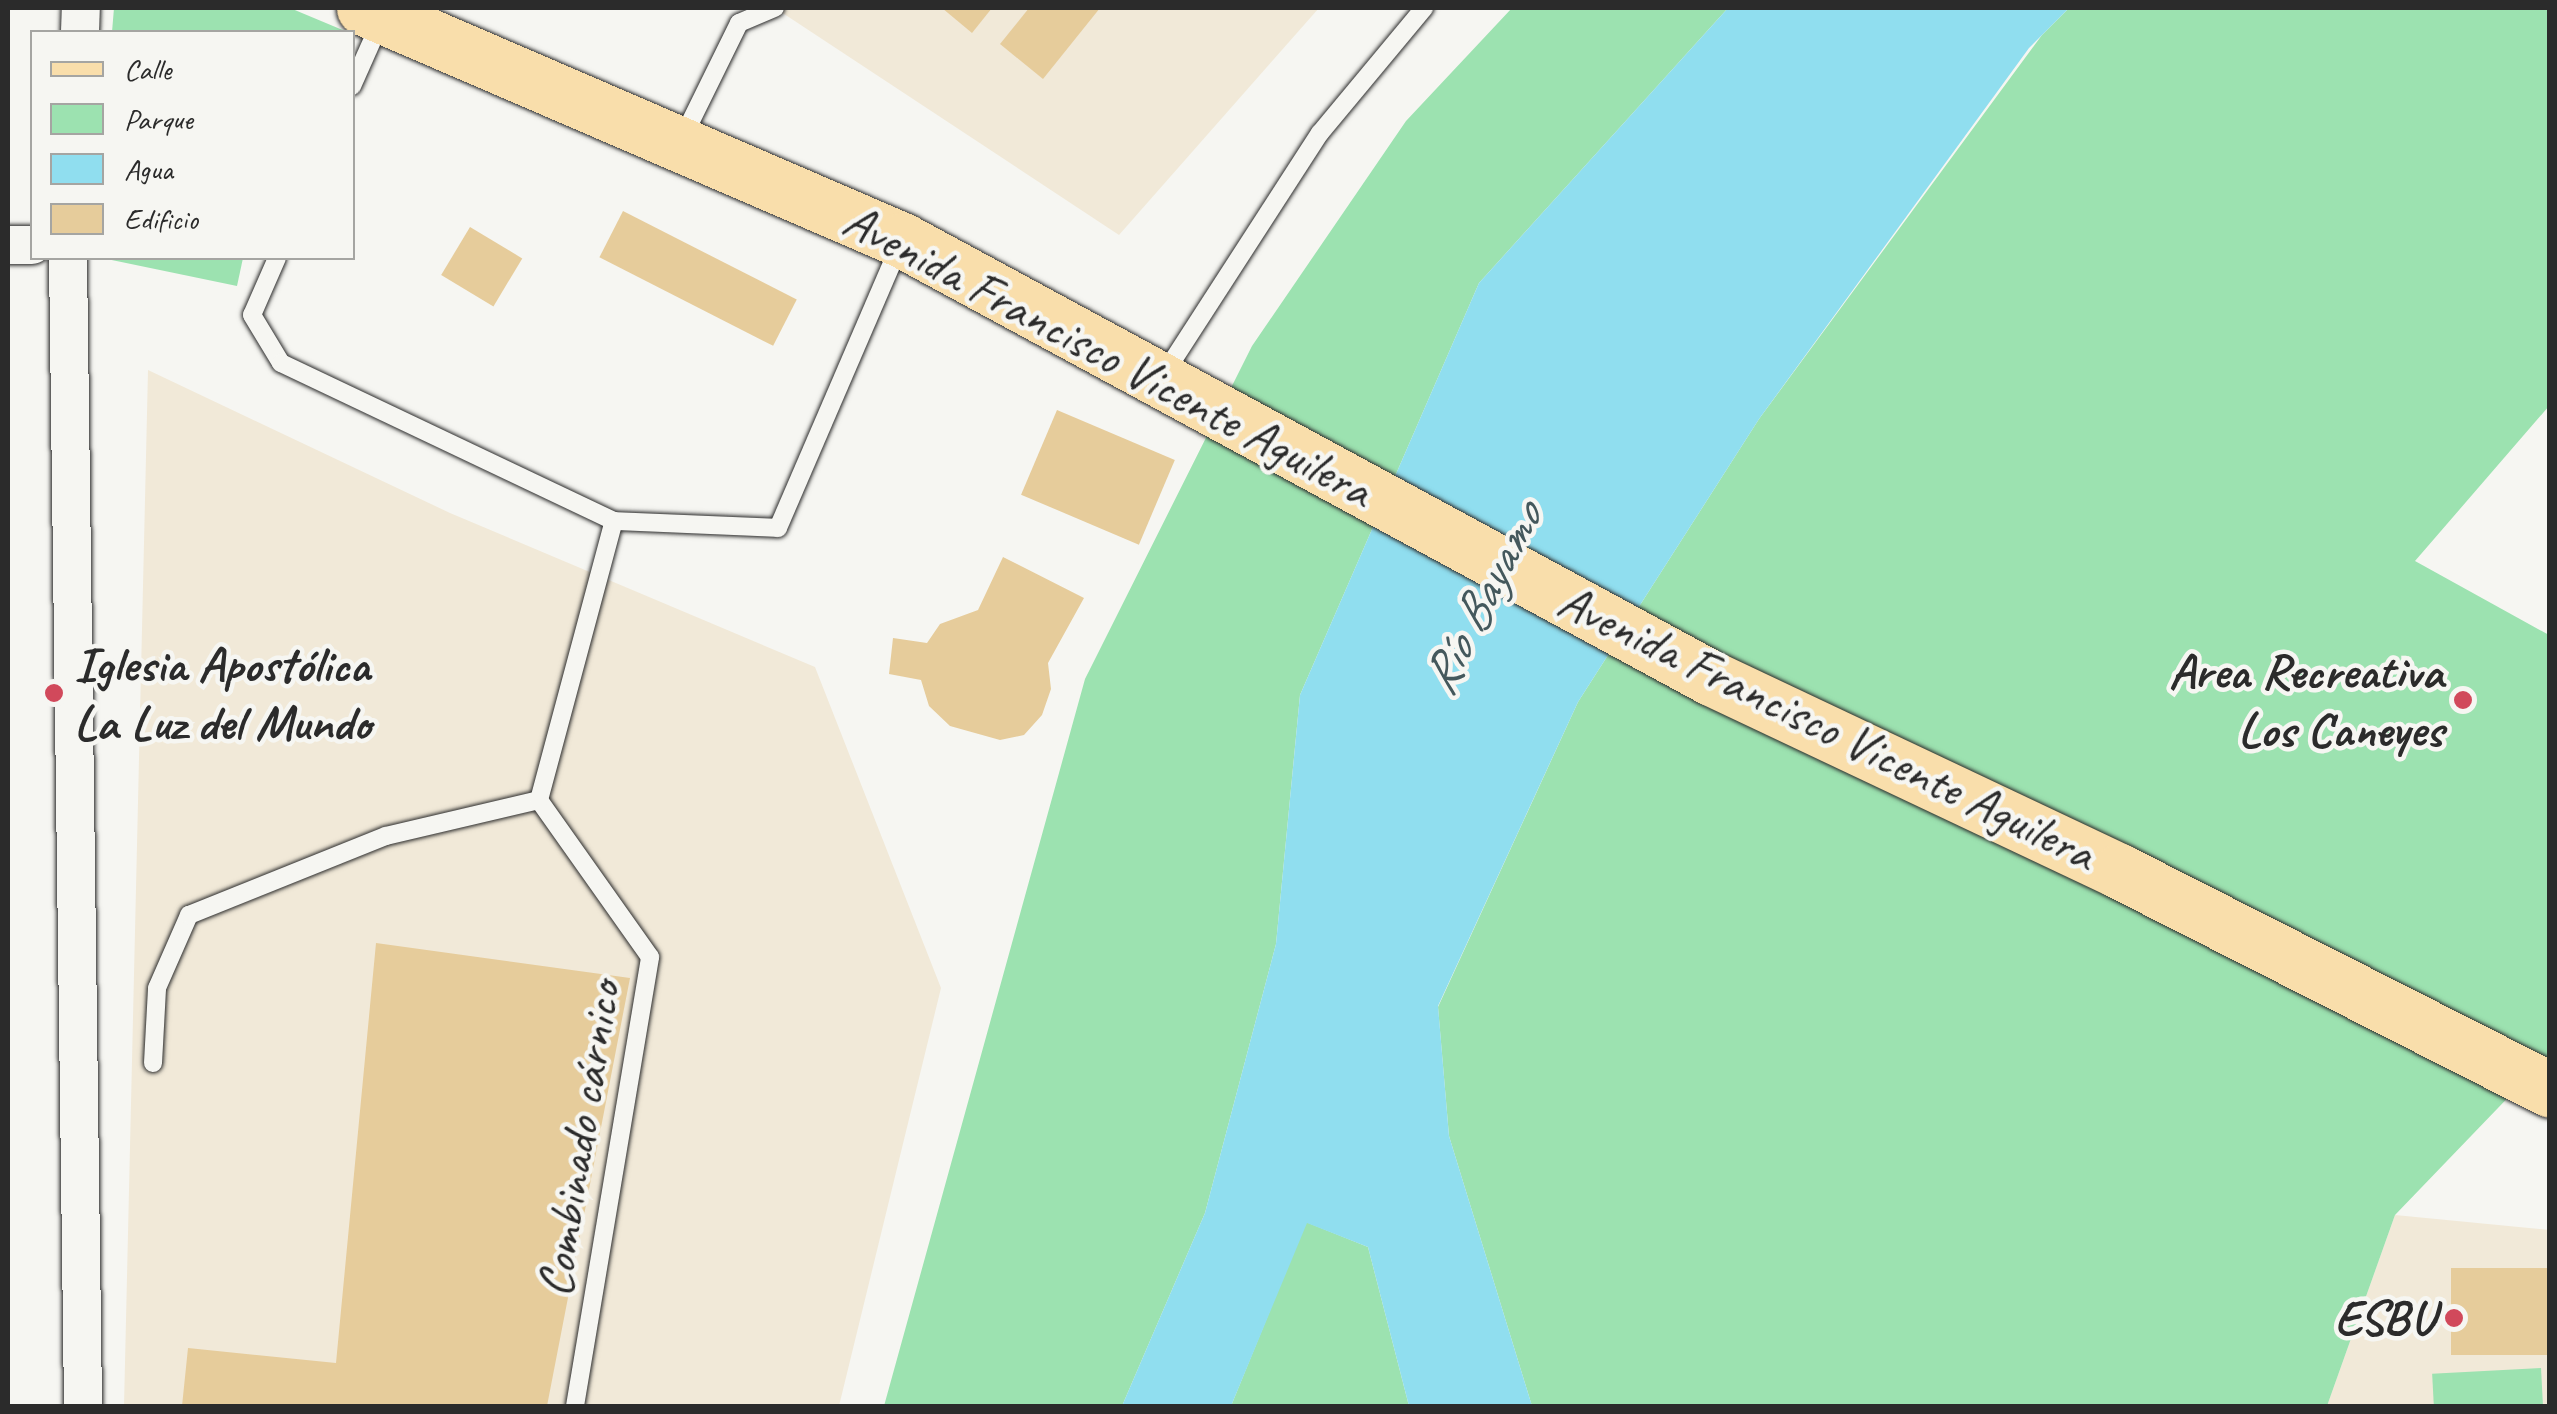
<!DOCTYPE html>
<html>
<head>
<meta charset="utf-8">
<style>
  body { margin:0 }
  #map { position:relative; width:2557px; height:1414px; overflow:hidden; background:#f6f6f2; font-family:Caveat,sans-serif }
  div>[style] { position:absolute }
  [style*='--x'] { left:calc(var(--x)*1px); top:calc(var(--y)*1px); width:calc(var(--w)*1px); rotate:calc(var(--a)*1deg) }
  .built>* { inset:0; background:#f1e9d8 }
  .green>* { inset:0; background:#9ce2b0; transform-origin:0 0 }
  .water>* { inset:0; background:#90deef }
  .building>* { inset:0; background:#e6cc9b; transform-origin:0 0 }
  .roads { filter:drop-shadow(0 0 2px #2b2b2b) drop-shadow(0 0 2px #2b2b2b) }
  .service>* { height:18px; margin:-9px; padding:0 9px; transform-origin:9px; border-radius:9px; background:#f6f6f2 }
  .minor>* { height:38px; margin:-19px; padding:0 19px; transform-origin:19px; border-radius:19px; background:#f6f6f2 }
  .primary>* { height:55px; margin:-27.5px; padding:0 27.5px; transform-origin:27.5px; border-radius:27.5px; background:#f9deab }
  .dots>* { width:28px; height:28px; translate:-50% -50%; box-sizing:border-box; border:5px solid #f6f6f2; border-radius:50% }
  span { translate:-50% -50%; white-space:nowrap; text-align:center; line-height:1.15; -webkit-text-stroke:9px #f6f6f2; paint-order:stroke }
  .street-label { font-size:50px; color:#2b2b2b }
  .poi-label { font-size:50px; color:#2b2b2b; font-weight:700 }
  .left { translate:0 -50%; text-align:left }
  .right { translate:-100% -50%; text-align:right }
  .water-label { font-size:52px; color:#44585c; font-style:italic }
  .frame { position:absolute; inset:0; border:10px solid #2b2b2b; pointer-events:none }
  .legend { position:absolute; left:30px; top:30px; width:325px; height:230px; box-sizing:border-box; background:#f6f6f2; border:2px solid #a5a5a2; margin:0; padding:12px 18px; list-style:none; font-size:30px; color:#2b2b2b }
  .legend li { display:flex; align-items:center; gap:20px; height:50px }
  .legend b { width:50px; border:2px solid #a5a5a2 }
</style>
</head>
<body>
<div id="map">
  <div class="built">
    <div style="clip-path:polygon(775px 8px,1319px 8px,1119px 235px)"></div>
    <div style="clip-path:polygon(148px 370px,450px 513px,815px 667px,941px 988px,839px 1406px,124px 1406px)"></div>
    <div style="clip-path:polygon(2395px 1215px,2549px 1230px,2549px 1406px,2327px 1406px)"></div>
  </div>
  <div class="green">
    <div style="clip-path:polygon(114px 8px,290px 8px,345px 31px,112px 32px)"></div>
    <div style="clip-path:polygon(1512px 8px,1728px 8px,1479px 283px,1300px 695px,1276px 944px,1205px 1213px,1122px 1406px,884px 1406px,1085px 679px,1252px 346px,1406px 121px)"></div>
    <div style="clip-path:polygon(2069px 8px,2549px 8px,2549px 406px,2415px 561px,2549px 635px,2549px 1055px,2395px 1215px,2327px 1406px,1532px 1406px,1449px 1136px,1438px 1007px,1578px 702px,1759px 419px,2042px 35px)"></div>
    <div style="clip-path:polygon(102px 258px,243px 258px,237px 286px)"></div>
    <div style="clip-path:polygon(1306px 1222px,1368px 1247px,1409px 1406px,1231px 1406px)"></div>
    <div style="left:2541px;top:1368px;width:38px;height:109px;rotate:87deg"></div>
  </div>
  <div class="water">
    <div style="clip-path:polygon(1728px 8px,2069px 8px,2029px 48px,1759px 419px,1578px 702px,1438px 1006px,1449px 1136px,1532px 1406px,1409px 1406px,1368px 1247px,1307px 1223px,1231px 1406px,1122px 1406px,1205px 1213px,1276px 944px,1300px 695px,1479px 283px)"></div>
  </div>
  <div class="building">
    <div style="clip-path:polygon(942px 8px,992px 8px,972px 33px)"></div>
    <div style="clip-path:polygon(1029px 8px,1100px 8px,1043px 79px,1000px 44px)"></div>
    <div style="left:623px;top:211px;width:195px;height:52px;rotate:27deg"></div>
    <div style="left:470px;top:227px;width:61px;height:56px;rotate:31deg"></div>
    <div style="left:1057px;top:410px;width:128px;height:92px;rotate:23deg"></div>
    <div style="clip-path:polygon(1003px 557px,1084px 598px,1048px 663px,1051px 689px,1042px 715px,1024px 735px,1000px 740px,950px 726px,929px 706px,921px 680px,889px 674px,893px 638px,927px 643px,940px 624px,978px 610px)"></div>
    <div style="clip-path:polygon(376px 943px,630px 978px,547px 1406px,182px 1406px,188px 1348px,336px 1363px)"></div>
    <div style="left:2550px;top:1268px;width:87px;height:99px;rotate:90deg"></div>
  </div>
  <div class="roads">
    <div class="service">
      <div style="--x:352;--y:86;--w:71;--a:-66"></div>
      <div style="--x:683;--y:137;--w:127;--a:-63.8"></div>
      <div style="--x:739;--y:23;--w:39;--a:-23"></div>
      <div style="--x:277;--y:258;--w:62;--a:113.7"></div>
      <div style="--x:252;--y:315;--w:56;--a:58.9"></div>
      <div style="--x:281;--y:363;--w:369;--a:25.4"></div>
      <div style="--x:614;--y:521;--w:164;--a:2.4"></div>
      <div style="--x:778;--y:528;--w:308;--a:-66.7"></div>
      <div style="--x:1164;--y:374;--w:287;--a:-57.1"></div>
      <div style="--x:1320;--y:133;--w:163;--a:-50.2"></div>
      <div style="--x:153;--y:1063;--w:75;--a:-86.9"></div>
      <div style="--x:157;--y:988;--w:80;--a:-66.3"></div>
      <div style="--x:189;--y:915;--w:212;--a:-21.9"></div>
      <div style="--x:386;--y:836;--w:157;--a:-13.2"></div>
      <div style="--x:575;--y:1406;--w:455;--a:-80.5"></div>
      <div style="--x:650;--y:957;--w:192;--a:-125.3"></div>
      <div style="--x:539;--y:800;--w:289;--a:-75"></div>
    </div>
    <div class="minor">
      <div style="--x:80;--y:32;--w:24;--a:-88"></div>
      <div style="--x:8;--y:245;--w:24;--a:0"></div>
      <div style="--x:68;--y:258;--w:1148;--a:89.25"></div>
    </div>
    <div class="primary">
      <div style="--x:364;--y:8;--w:586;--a:23.33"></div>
      <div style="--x:902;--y:240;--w:920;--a:28.43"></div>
      <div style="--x:1711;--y:678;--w:451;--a:25.3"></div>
      <div style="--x:2119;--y:871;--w:483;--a:26.9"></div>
    </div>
  </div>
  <div class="dots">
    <div style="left:54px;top:693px;background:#d1495b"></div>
    <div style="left:2463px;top:700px;background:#d1495b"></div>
    <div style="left:2454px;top:1318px;background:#d1495b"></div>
  </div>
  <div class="street-label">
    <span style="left:1108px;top:355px;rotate:28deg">Avenida Francisco Vicente Aguilera</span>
    <span style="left:1827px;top:727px;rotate:26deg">Avenida Francisco Vicente Aguilera</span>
    <span style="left:579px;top:1139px;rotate:-81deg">Combinado cárnico</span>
  </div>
  <div class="poi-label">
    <span class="left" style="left:74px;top:693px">Iglesia Apostólica<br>La Luz del Mundo</span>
    <span class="right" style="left:2443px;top:700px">Area Recreativa<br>Los Caneyes</span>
    <span class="right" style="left:2434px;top:1318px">ESBU</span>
  </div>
  <div class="water-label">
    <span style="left:1482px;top:599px;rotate:-63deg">Río Bayamo</span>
  </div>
  <div class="frame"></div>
  <ul class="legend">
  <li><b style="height:12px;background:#f9deab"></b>Calle</li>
  <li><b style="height:28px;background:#9ce2b0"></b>Parque</li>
  <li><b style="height:28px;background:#90deef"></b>Agua</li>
  <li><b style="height:28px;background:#e6cc9b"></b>Edificio</li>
  </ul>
</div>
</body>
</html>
